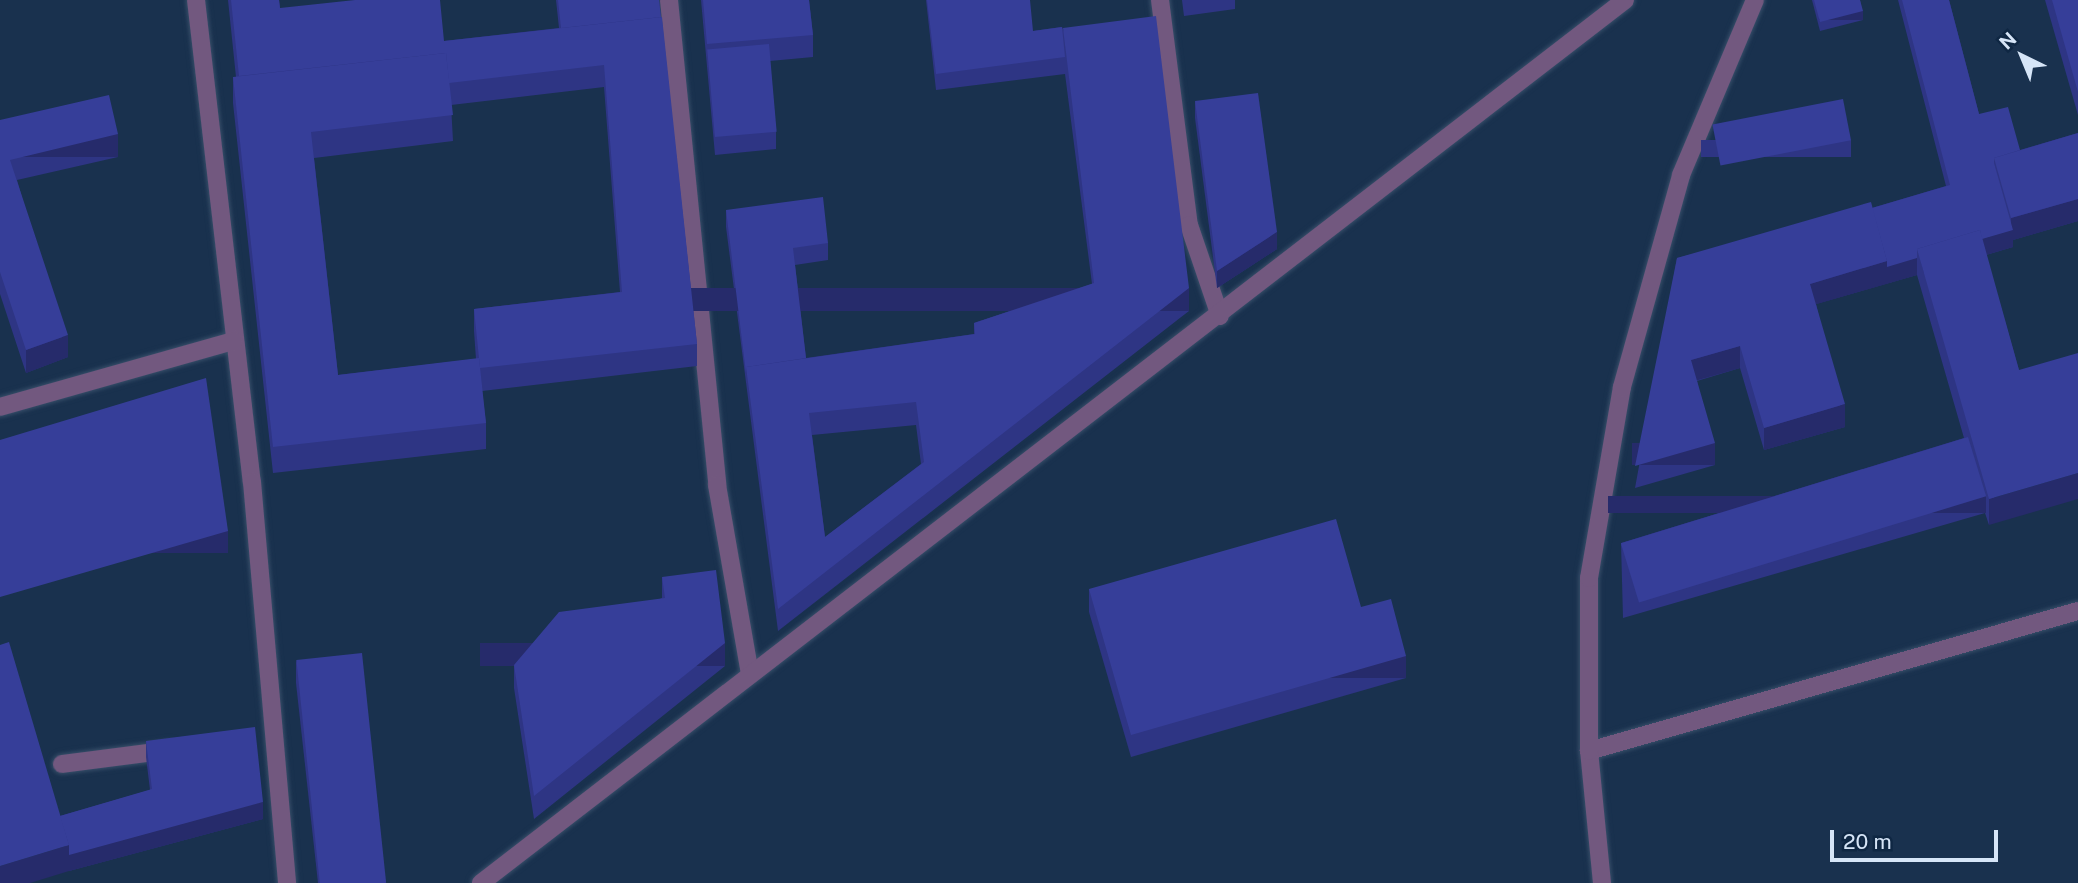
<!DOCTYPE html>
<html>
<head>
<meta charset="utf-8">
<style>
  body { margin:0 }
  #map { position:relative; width:2078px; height:883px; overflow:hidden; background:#19314e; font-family:"Public Sans",sans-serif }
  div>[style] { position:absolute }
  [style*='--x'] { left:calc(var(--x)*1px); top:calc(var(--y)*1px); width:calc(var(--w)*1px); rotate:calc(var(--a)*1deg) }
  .roads { filter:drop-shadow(0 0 2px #374e69) drop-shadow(0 0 2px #374e69) }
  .minor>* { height:18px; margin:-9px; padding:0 9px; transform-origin:9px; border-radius:9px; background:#72587f }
  .wall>* { inset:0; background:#2e3584; transform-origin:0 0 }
  .shaded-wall>* { inset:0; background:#262b6b; transform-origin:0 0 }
  .building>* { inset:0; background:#363e99; transform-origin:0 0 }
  span { translate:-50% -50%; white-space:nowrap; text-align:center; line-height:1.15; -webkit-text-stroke:5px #0f2743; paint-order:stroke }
  .north { position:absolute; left:1987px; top:21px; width:70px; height:70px; -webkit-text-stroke:5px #0f2743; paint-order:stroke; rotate:317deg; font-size:19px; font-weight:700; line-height:28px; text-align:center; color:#d6e5f7 }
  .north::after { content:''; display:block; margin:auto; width:24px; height:32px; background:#d6e5f7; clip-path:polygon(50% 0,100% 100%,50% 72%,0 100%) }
  .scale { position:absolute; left:1830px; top:830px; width:168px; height:32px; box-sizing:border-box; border:4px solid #d6e5f7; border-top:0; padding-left:9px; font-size:21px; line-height:24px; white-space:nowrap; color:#d6e5f7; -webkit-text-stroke:5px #0f2743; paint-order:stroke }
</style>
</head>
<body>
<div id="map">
  <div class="roads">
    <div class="minor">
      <div style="--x:196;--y:0;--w:485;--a:83.4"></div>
      <div style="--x:252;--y:482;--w:403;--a:85"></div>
      <div style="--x:669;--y:0;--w:487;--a:84.3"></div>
      <div style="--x:717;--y:485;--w:192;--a:80.1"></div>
      <div style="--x:1160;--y:0;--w:227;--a:82.7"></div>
      <div style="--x:1189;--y:225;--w:96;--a:71.2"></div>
      <div style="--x:0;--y:407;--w:243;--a:-15.8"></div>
      <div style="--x:1589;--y:751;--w:509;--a:-15.98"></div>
      <div style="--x:62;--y:764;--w:109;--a:-7.4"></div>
      <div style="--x:481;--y:883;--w:1445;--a:-37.66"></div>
      <div style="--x:1602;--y:883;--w:133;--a:-95.6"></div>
      <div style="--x:1589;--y:751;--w:173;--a:-90"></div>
      <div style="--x:1589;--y:578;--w:194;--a:-80.2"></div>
      <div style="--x:1622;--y:387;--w:220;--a:-74.4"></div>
      <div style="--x:1681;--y:175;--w:190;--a:-67.1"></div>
    </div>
  </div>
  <div class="wall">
    <div style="clip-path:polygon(evenodd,228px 0,279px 0,280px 8px,444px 41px,559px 28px,556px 0,659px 0,697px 344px,697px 366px,482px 391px,486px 423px,486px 449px,273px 473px,233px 103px,233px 77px,236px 77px,228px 0,604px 87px,620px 292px,474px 309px,474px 331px,476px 359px,338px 375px,314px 158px,453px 141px,451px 105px,604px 87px)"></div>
    <div style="clip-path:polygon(701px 0,809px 0,813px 35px,813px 57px,770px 61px,776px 132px,776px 149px,715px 155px)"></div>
    <div style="clip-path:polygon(evenodd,926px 0,961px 0,1033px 31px,1062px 27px,1189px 311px,778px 631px,726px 227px,726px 210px,828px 243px,828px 260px,795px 265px,806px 358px,974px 334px,974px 323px,1092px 284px,1065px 74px,936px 90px,926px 0,916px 425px,921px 464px,825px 537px,812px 435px,916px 425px)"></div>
    <div style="clip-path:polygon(1182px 0,1235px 0,1235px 9px,1184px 16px)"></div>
    <div style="clip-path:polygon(1812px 0,1860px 0,1863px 20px,1820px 31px)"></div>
    <div style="clip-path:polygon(1898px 0,1949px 0,1979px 114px,2020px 150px,2078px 133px,2078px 221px,2013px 240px,2013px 247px,1986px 255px,2019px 370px,1989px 525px,1985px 513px,1623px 618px,1621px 543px,1964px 438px,1917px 275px,1816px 304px,1845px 427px,1764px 450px,1740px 368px,1697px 381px,1715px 465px,1635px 488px,1677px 258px,1872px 208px,1946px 186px)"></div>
    <div style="clip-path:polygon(2045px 0,2078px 0,2078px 115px)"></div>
    <div style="clip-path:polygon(1195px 101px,1277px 249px,1217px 288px,1195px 118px)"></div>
    <div style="clip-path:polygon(0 120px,118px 157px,17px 180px,68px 357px,26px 373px,0 294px)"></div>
    <div style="left:1851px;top:140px;width:17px;height:150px;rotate:90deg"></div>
    <div style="clip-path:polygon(662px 577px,725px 666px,534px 819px,514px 688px,514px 665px,662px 598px)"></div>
    <div style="clip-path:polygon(1089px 589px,1361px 607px,1406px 678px,1131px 757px,1089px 612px)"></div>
    <div style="clip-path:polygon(296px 660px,386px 883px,318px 883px,296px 683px)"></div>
    <div style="clip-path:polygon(146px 741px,263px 819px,69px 871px,60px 816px,150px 790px,146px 757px)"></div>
  </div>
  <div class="shaded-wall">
    <div style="left:1863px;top:11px;width:9px;height:44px;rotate:90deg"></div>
    <div style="left:118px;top:134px;width:23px;height:111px;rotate:90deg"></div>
    <div style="clip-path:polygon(2078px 199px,2078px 221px,2013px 240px,2013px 247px,1924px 273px,1920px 257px,2011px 230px,2011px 218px)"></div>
    <div style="clip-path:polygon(1277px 232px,1277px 249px,1217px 288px,1217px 271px)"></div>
    <div style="clip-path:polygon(1917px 258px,1917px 275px,1810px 306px,1810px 284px,1887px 261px)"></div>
    <div style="left:1189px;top:288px;width:23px;height:521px;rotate:90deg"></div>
    <div style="clip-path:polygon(68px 335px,68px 357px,26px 373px,26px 350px)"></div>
    <div style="clip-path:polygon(1740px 346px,1740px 368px,1691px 382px,1691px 360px)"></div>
    <div style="clip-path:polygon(1845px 404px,1845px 427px,1764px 450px,1764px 428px)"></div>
    <div style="left:1715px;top:443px;width:22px;height:83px;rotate:90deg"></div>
    <div style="clip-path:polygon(2078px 473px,2078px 499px,1989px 525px,1989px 499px)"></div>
    <div style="left:1986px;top:496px;width:17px;height:378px;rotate:90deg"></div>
    <div style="left:228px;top:531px;width:22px;height:237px;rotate:90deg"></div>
    <div style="left:725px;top:643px;width:23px;height:245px;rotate:90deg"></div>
    <div style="left:1406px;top:656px;width:22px;height:286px;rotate:90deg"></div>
    <div style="clip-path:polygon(263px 802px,263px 819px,69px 871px,30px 883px,0 883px,0 866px,69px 845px)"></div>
  </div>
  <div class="building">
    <div style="clip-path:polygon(231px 0,279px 0,280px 8px,355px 0,440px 0,444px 41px,662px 17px,697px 344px,480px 368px,474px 309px,622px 292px,604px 65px,449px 83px,446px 53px,239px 76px)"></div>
    <div style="clip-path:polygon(558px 0,659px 0,661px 17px,561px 28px)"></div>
    <div style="clip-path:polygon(703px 0,809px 0,813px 35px,707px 44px)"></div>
    <div style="clip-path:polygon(927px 0,1030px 0,1033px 31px,1062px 27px,1065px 57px,936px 74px)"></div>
    <div style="clip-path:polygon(1814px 0,1860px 0,1863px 11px,1820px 22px)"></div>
    <div style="clip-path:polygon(1902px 0,1949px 0,1979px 114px,2008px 107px,2020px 150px,1994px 158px,1994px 163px,2013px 230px,1982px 239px,1980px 230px,1917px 249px,1917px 258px,1887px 267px,1887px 261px,1872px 208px,1950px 185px)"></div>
    <div style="clip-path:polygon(2052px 0,2078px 0,2078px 92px)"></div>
    <div style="clip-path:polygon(evenodd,1156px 16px,1189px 288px,778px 609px,746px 367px,975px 334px,974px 323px,1094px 283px,1063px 28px,1156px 16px,916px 402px,924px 462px,825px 537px,809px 413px,916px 402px)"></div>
    <div style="left:769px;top:44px;width:88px;height:62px;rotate:85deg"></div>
    <div style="clip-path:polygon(446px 53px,453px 115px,311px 132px,338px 375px,479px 358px,486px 423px,273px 447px,233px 77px)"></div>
    <div style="clip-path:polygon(1258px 93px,1277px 232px,1217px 271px,1195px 101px)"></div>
    <div style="clip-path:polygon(109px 95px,118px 134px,10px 160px,68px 335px,26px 350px,0 272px,0 120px)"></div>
    <div style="left:1843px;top:99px;width:42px;height:133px;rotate:79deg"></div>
    <div style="clip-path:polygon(2078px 133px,2078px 199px,2011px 218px,1994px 158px)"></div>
    <div style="clip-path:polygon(823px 197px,828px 243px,793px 248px,806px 358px,746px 367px,746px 373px,726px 210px)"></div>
    <div style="clip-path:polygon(1871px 202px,1887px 261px,1810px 284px,1845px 404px,1764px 428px,1740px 346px,1691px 360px,1715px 443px,1635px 466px,1677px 258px)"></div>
    <div style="clip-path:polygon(1980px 230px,2019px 370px,2078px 353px,2078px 473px,1989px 499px,1917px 249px)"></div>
    <div style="clip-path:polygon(206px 378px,228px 531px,0 597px,0 440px)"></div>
    <div style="left:1968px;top:437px;width:62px;height:363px;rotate:73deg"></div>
    <div style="clip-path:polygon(1336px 519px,1361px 607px,1391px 599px,1406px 656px,1131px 735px,1089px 589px)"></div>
    <div style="clip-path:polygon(716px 570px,725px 643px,534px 796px,514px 665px,559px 612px,665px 598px,662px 577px)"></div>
    <div style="clip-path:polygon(9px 642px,69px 845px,0 866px,0 645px)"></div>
    <div style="left:362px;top:653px;width:231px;height:66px;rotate:84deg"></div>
    <div style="clip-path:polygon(255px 727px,263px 802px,69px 855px,69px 845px,60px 816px,152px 789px,146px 741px)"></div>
  </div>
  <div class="north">N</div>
  <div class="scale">20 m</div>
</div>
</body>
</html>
